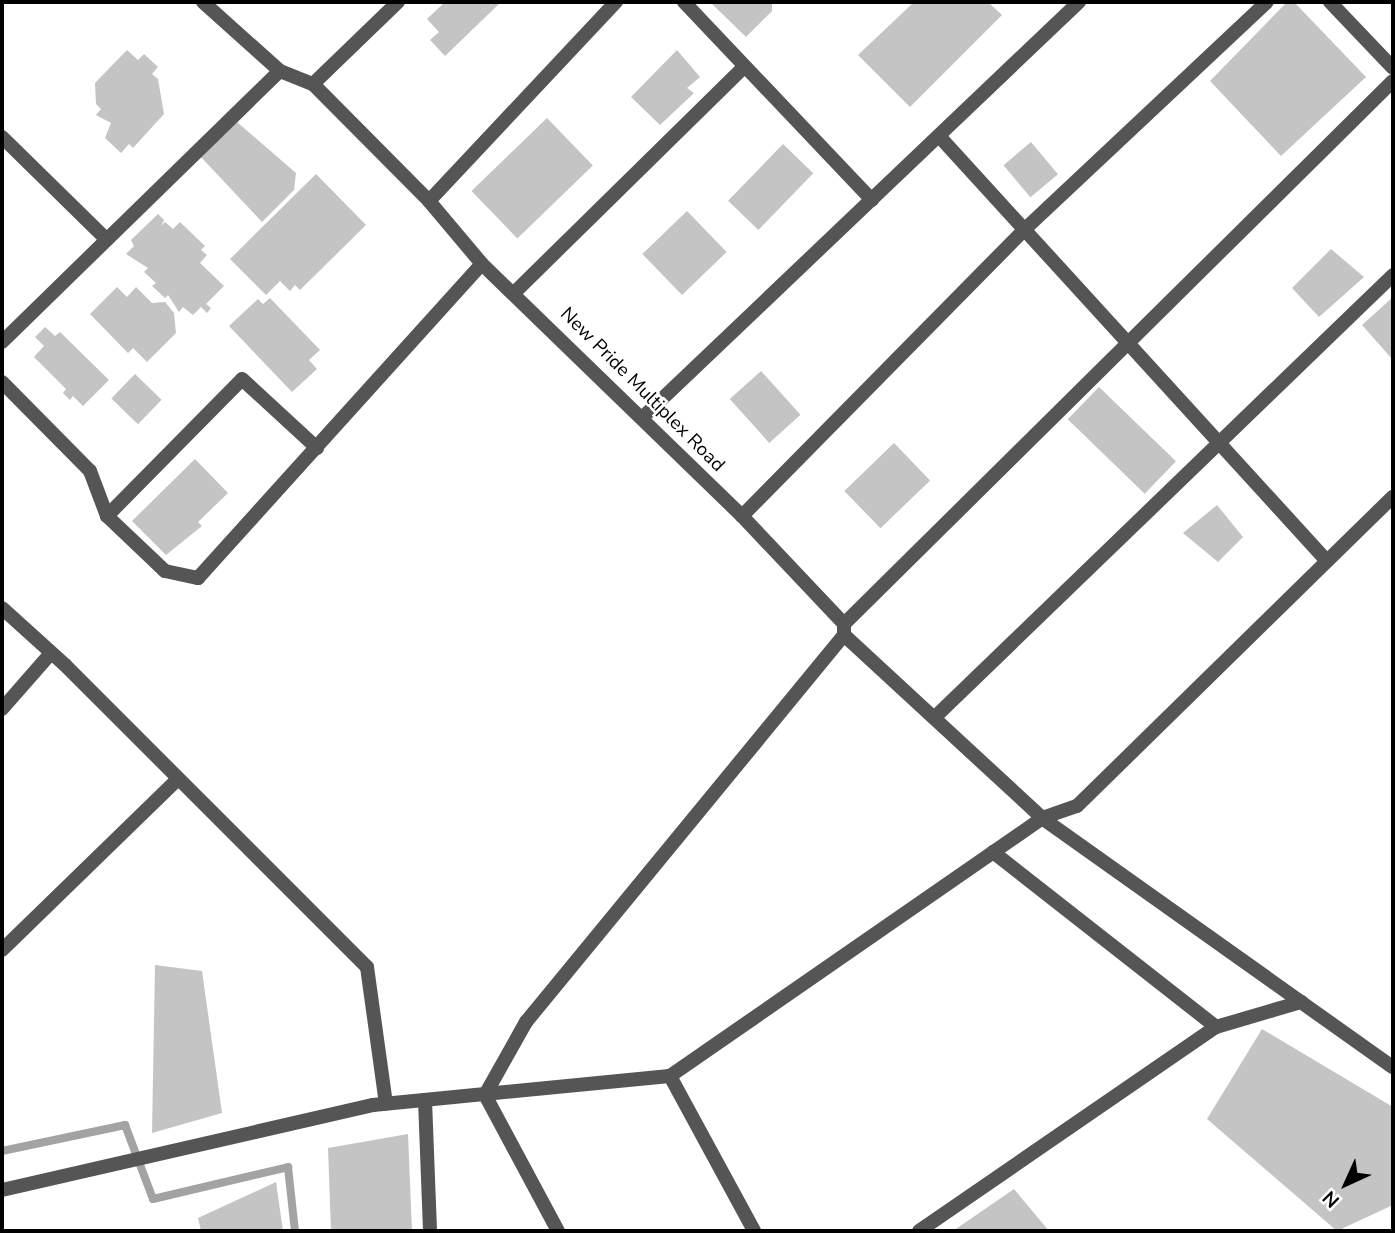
<!DOCTYPE html>
<html>
<head>
<meta charset="utf-8">
<style>
  body { margin:0 }
  #map { position:relative; width:1395px; height:1233px; overflow:hidden; background:#fff; font-family:"Nunito Sans",sans-serif }
  div>[style] { position:absolute }
  [style*='--x'] { left:calc(var(--x)*1px); top:calc(var(--y)*1px); width:calc(var(--w)*1px); rotate:calc(var(--a)*1deg) }
  .stream>* { height:8px; margin:-4px; padding:0 4px; transform-origin:4px; border-radius:4px; background:#a3a3a3 }
  .building>* { inset:0; background:#c4c4c4; transform-origin:0 0 }
  .street>* { height:14px; margin:-7px; padding:0 7px; transform-origin:7px; border-radius:7px; background:#555 }
  span { translate:-50% -50%; white-space:nowrap; text-align:center; line-height:1.15; -webkit-text-stroke:5px #fff; paint-order:stroke }
  .street-label { font-size:19px; color:#000 }
  .frame { position:absolute; inset:0; border:4px solid #000; pointer-events:none }
  .north { position:absolute; left:1311px; top:1149px; width:70px; height:70px; -webkit-text-stroke:5px #fff; paint-order:stroke; rotate:225deg; font-size:19px; font-weight:700; line-height:28px; text-align:center; color:#000 }
  .north::after { content:''; display:block; margin:auto; width:24px; height:32px; background:#000; clip-path:polygon(50% 0,100% 100%,50% 72%,0 100%) }
</style>
</head>
<body>
<div id="map">
  <div class="stream">
    <div style="--x:2;--y:1151;--w:126;--a:-11.9"></div>
    <div style="--x:125;--y:1125;--w:79;--a:69.3"></div>
    <div style="--x:153;--y:1199;--w:139;--a:-13.3"></div>
    <div style="--x:288;--y:1167;--w:64;--a:83.8"></div>
  </div>
  <div class="building">
    <div style="clip-path:polygon(445px 2px,501px 2px,445px 56px,430px 40px,439px 32px,427px 19px)"></div>
    <div style="clip-path:polygon(710px 2px,772px 2px,772px 11px,746px 37px)"></div>
    <div style="clip-path:polygon(914px 2px,988px 2px,1002px 15px,910px 107px,858px 55px)"></div>
    <div style="clip-path:polygon(1287px 2px,1294px 2px,1366px 77px,1281px 156px,1210px 81px)"></div>
    <div style="clip-path:polygon(127px 50px,138px 60px,144px 54px,158px 67px,152px 74px,158px 79px,164px 114px,133px 148px,129px 144px,121px 153px,105px 138px,111px 123px,96px 115px,101px 109px,96px 104px,95px 83px)"></div>
    <div style="clip-path:polygon(677px 50px,700px 77px,687px 88px,694px 93px,660px 125px,631px 97px)"></div>
    <div style="left:547px;top:118px;width:66px;height:105px;rotate:46deg"></div>
    <div style="clip-path:polygon(237px 122px,296px 173px,294px 190px,262px 222px,199px 155px,218px 132px,223px 136px)"></div>
    <div style="left:1031px;top:142px;width:42px;height:36px;rotate:50deg"></div>
    <div style="left:783px;top:144px;width:42px;height:79px;rotate:44deg"></div>
    <div style="clip-path:polygon(316px 174px,366px 225px,300px 290px,295px 285px,290px 291px,280px 281px,266px 295px,230px 259px)"></div>
    <div style="left:687px;top:211px;width:57px;height:62px;rotate:46deg"></div>
    <div style="clip-path:polygon(158px 214px,164px 220px,161px 226px,165px 222px,173px 229px,180px 222px,205px 246px,201px 250px,207px 255px,200px 263px,224px 286px,206px 304px,211px 308px,207px 313px,201px 307px,193px 315px,183px 307px,179px 312px,168px 295px,165px 298px,152px 286px,156px 283px,144px 272px,148px 268px,126px 254px,134px 246px,131px 240px)"></div>
    <div style="clip-path:polygon(1331px 249px,1364px 277px,1319px 317px,1292px 288px)"></div>
    <div style="clip-path:polygon(117px 287px,127px 297px,136px 287px,152px 303px,165px 302px,174px 313px,176px 333px,147px 362px,133px 348px,128px 353px,90px 314px)"></div>
    <div style="clip-path:polygon(1393px 297px,1393px 360px,1362px 325px)"></div>
    <div style="clip-path:polygon(270px 298px,320px 350px,309px 360px,317px 369px,292px 392px,229px 326px,258px 299px,263px 304px)"></div>
    <div style="clip-path:polygon(45px 327px,55px 336px,60px 332px,109px 380px,83px 406px,73px 396px,70px 400px,63px 393px,66px 389px,34px 357px,44px 346px,35px 337px)"></div>
    <div style="left:761px;top:371px;width:59px;height:42px;rotate:48deg"></div>
    <div style="left:135px;top:374px;width:37px;height:34px;rotate:44deg"></div>
    <div style="left:1099px;top:387px;width:107px;height:45px;rotate:44deg"></div>
    <div style="left:894px;top:443px;width:52px;height:69px;rotate:46deg"></div>
    <div style="clip-path:polygon(195px 459px,228px 493px,198px 522px,202px 526px,166px 555px,132px 521px)"></div>
    <div style="clip-path:polygon(1217px 505px,1243px 537px,1218px 562px,1183px 533px)"></div>
    <div style="clip-path:polygon(155px 965px,202px 971px,222px 1113px,152px 1133px)"></div>
    <div style="clip-path:polygon(1262px 1029px,1393px 1107px,1393px 1205px,1337px 1231px,1207px 1119px)"></div>
    <div style="clip-path:polygon(408px 1134px,412px 1231px,331px 1231px,328px 1148px)"></div>
    <div style="clip-path:polygon(276px 1182px,283px 1231px,201px 1231px,198px 1218px)"></div>
    <div style="clip-path:polygon(1014px 1189px,1049px 1231px,953px 1231px)"></div>
  </div>
  <div class="street">
    <div style="--x:203;--y:2;--w:103;--a:41.9"></div>
    <div style="--x:280;--y:71;--w:35;--a:22"></div>
    <div style="--x:313;--y:84;--w:165;--a:45.2"></div>
    <div style="--x:429;--y:201;--w:82;--a:49.9"></div>
    <div style="--x:482;--y:264;--w:362;--a:44.1"></div>
    <div style="--x:742;--y:516;--w:149;--a:46.6"></div>
    <div style="--x:844;--y:624;--w:11;--a:90"></div>
    <div style="--x:844;--y:635;--w:270;--a:42.7"></div>
    <div style="--x:1042;--y:818;--w:430;--a:35.4"></div>
    <div style="--x:684;--y:2;--w:273;--a:46.5"></div>
    <div style="--x:1330;--y:2;--w:91;--a:46.3"></div>
    <div style="--x:313;--y:84;--w:118;--a:-44"></div>
    <div style="--x:939;--y:136;--w:575;--a:47.61"></div>
    <div style="--x:2;--y:137;--w:146;--a:44.4"></div>
    <div style="--x:429;--y:201;--w:273;--a:-46.8"></div>
    <div style="--x:515;--y:292;--w:321;--a:-44.5"></div>
    <div style="--x:2;--y:342;--w:388;--a:-44.3"></div>
    <div style="--x:2;--y:382;--w:125;--a:45.3"></div>
    <div style="--x:90;--y:471;--w:48;--a:69.3"></div>
    <div style="--x:107;--y:516;--w:80;--a:43.5"></div>
    <div style="--x:165;--y:571;--w:34;--a:12"></div>
    <div style="--x:198;--y:578;--w:423;--a:-47.9"></div>
    <div style="--x:643;--y:417;--w:602;--a:-43.59"></div>
    <div style="--x:107;--y:516;--w:192;--a:-45.4"></div>
    <div style="--x:242;--y:379;--w:102;--a:42.6"></div>
    <div style="--x:742;--y:516;--w:402;--a:-45.4"></div>
    <div style="--x:1024;--y:230;--w:333;--a:-43.2"></div>
    <div style="--x:2;--y:608;--w:85;--a:42.1"></div>
    <div style="--x:65;--y:665;--w:427;--a:45"></div>
    <div style="--x:367;--y:967;--w:138;--a:82.1"></div>
    <div style="--x:844;--y:624;--w:772;--a:-44.69"></div>
    <div style="--x:2;--y:709;--w:74;--a:-48.8"></div>
    <div style="--x:934;--y:718;--w:638;--a:-43.98"></div>
    <div style="--x:993;--y:852;--w:283;--a:38.1"></div>
    <div style="--x:2;--y:950;--w:245;--a:-44.2"></div>
    <div style="--x:670;--y:1076;--w:176;--a:61.5"></div>
    <div style="--x:425;--y:1100;--w:131;--a:87.8"></div>
    <div style="--x:2;--y:1190;--w:381;--a:-12.9"></div>
    <div style="--x:373;--y:1105;--w:298;--a:-5.6"></div>
    <div style="--x:670;--y:1076;--w:453;--a:-34.7"></div>
    <div style="--x:1042;--y:818;--w:37;--a:-19"></div>
    <div style="--x:1077;--y:806;--w:442;--a:-44.4"></div>
    <div style="--x:558;--y:1231;--w:154;--a:-118.2"></div>
    <div style="--x:485;--y:1095;--w:84;--a:-60.7"></div>
    <div style="--x:526;--y:1022;--w:501;--a:-50.59"></div>
    <div style="--x:919;--y:1231;--w:360;--a:-34.5"></div>
    <div style="--x:1216;--y:1027;--w:89;--a:-16.4"></div>
  </div>
  <div class="street-label">
    <span style="left:642px;top:390px;rotate:45deg">New Pride Multiplex Road</span>
  </div>
  <div class="frame"></div>
  <div class="north">N</div>
</div>
</body>
</html>
